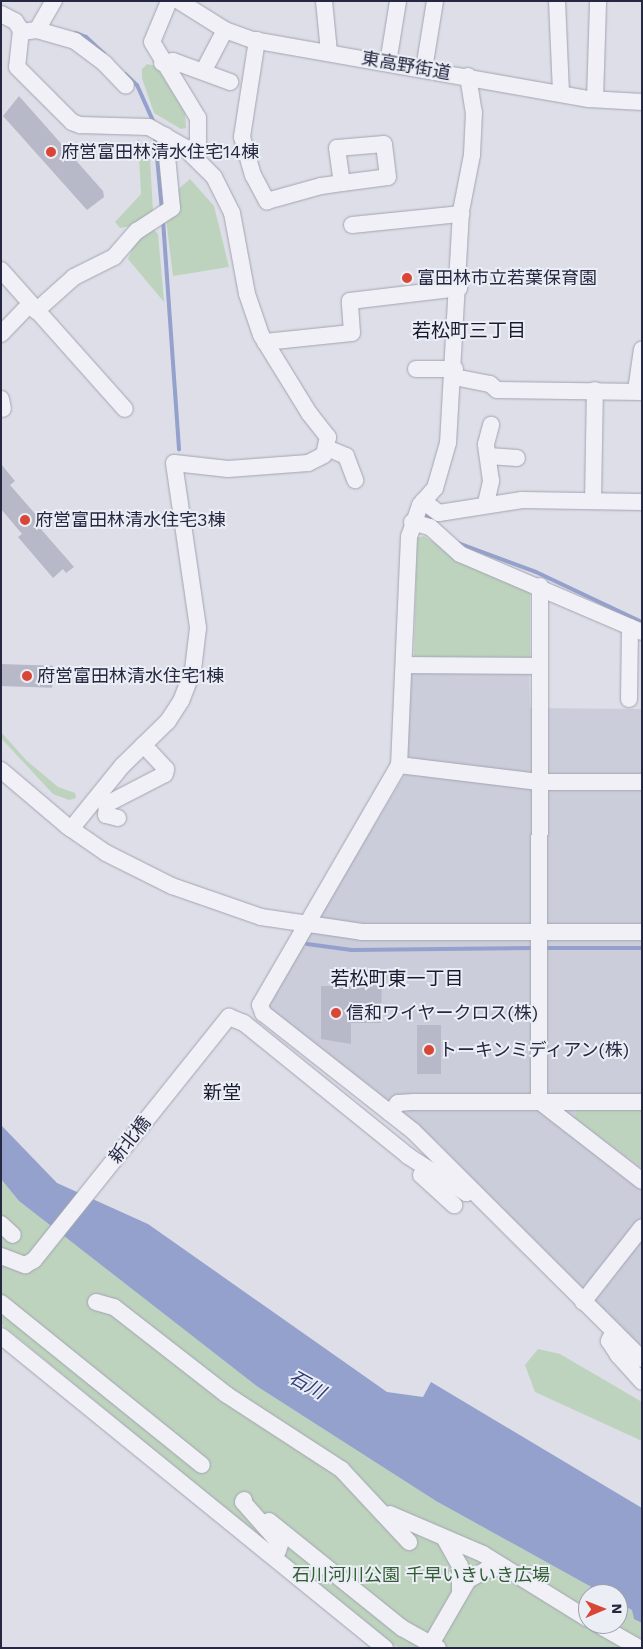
<!DOCTYPE html>
<html>
<head>
<meta charset="utf-8">
<style>
  body { margin:0 }
  #map { position:relative; width:643px; height:1649px; overflow:hidden; background:#dddee8; font-family:"Work Sans","Noto Sans JP",sans-serif }
  div>[style] { position:absolute }
  [style*='--x'] { left:calc(var(--x)*1px); top:calc(var(--y)*1px); width:calc(var(--w)*1px); rotate:calc(var(--a)*1deg) }
  .built>* { inset:0; background:#cbcdda }
  .green>* { inset:0; background:#bdd3bd }
  .water>* { inset:0; background:#94a1cc }
  .stream>* { height:4px; margin:-2px; padding:0 2px; transform-origin:2px; border-radius:2px; background:#94a1cc }
  .building>* { inset:0; background:#b7b9c8; transform-origin:0 0 }
  .roads { filter:drop-shadow(0 0 1px #a2a4b2) drop-shadow(0 0 1px #a2a4b2) }
  .minor>* { height:16px; margin:-8px; padding:0 8px; transform-origin:8px; border-radius:8px; background:#f0f0f6 }
  .dots>* { width:14px; height:14px; translate:-50% -50%; box-sizing:border-box; border:2px solid #eceef6; border-radius:50% }
  span { translate:-50% -50%; white-space:nowrap; text-align:center; line-height:1.15; -webkit-text-stroke:4px #eceef6; paint-order:stroke }
  .street-label { font-size:18px; color:#252840 }
  .poi-label { font-size:18px; color:#252840 }
  .left { translate:0 -50%; text-align:left }
  .park-label { font-size:18px; color:#315d34 }
  .neighbourhood-label { font-size:19px; color:#181a30 }
  .water-label { font-size:19px; color:#2c3b77; font-style:italic }
  .frame { position:absolute; inset:0; border:2px solid #252840; pointer-events:none }
  .north { position:absolute; left:578px; top:1584px; width:50px; height:50px; box-sizing:border-box; background:#eceef6; border:1px solid #9c9fad; border-radius:50%; rotate:89deg; font-size:14px; font-weight:700; line-height:20px; text-align:center; color:#252840 }
  .north::after { content:''; display:block; margin:auto; width:18px; height:22px; background:#d94636; clip-path:polygon(50% 0,100% 100%,50% 72%,0 100%) }
</style>
</head>
<body>
<div id="map">
  <div class="built">
    <div style="clip-path:polygon(410px 669px,529px 670px,530px 708px,642px 709px,642px 1355px,438px 1143px,266px 1006px,406px 772px)"></div>
  </div>
  <div class="green">
    <div style="clip-path:polygon(147px 64px,156px 66px,163px 77px,185px 113px,186px 128px,181px 129px,154px 113px,142px 78px,142px 69px)"></div>
    <div style="clip-path:polygon(138px 138px,150px 159px,153px 212px,131px 226px,120px 228px,115px 222px,141px 194px)"></div>
    <div style="clip-path:polygon(190px 179px,214px 206px,229px 267px,173px 276px,166px 219px,175px 192px)"></div>
    <div style="clip-path:polygon(151px 227px,158px 234px,164px 302px,128px 259px,136px 240px)"></div>
    <div style="clip-path:polygon(424px 536px,468px 564px,530px 589px,530px 659px,414px 657px,417px 538px)"></div>
    <div style="clip-path:polygon(1px 732px,26px 760px,58px 787px,75px 793px,76px 798px,69px 800px,53px 794px,1px 738px)"></div>
    <div style="clip-path:polygon(577px 1109px,642px 1110px,642px 1167px,575px 1119px)"></div>
    <div style="clip-path:polygon(1px 1179px,19px 1201px,258px 1387px,436px 1501px,604px 1594px,588px 1594px,588px 1624px,618px 1624px,618px 1602px,633px 1610px,634px 1619px,642px 1623px,642px 1648px,399px 1648px,388px 1642px,1px 1324px)"></div>
    <div style="clip-path:polygon(538px 1349px,560px 1354px,642px 1402px,642px 1441px,535px 1392px,525px 1365px)"></div>
  </div>
  <div class="water">
    <div style="clip-path:polygon(1px 1125px,57px 1183px,148px 1224px,387px 1392px,423px 1397px,431px 1382px,642px 1508px,642px 1623px,634px 1619px,632px 1610px,618px 1602px,618px 1594px,604px 1594px,436px 1501px,258px 1387px,19px 1201px,1px 1179px)"></div>
  </div>
  <div class="stream">
    <div style="--x:76;--y:33;--w:11;--a:22"></div>
    <div style="--x:86;--y:37;--w:25;--a:43"></div>
    <div style="--x:125;--y:74;--w:16;--a:43"></div>
    <div style="--x:137;--y:85;--w:42;--a:65.9"></div>
    <div style="--x:155;--y:135;--w:75;--a:84.7"></div>
    <div style="--x:163;--y:220;--w:230;--a:86"></div>
    <div style="--x:422;--y:512;--w:16;--a:35"></div>
    <div style="--x:458;--y:543;--w:83;--a:20.4"></div>
    <div style="--x:536;--y:572;--w:117;--a:25.3"></div>
    <div style="--x:307;--y:944;--w:45;--a:7.6"></div>
    <div style="--x:352;--y:950;--w:183;--a:-0.6"></div>
    <div style="--x:544;--y:948;--w:98;--a:0"></div>
  </div>
  <div class="building">
    <div style="clip-path:polygon(19px 96px,103px 191px,104px 197px,87px 210px,3px 116px)"></div>
    <div style="clip-path:polygon(1px 464px,15px 481px,10px 485px,44px 524px,40px 528px,74px 567px,66px 573px,63px 569px,53px 578px,18px 537px,22px 534px,1px 509px)"></div>
    <div style="left:1px;top:664px;width:52px;height:22px;rotate:2deg"></div>
    <div style="clip-path:polygon(354px 977px,382px 977px,381px 1023px,351px 1023px,351px 1044px,321px 1039px,321px 986px,354px 986px)"></div>
    <div style="left:417px;top:1025px;width:24px;height:49px"></div>
  </div>
  <div class="roads">
    <div class="minor">
      <div style="--x:169;--y:1;--w:44;--a:112.5"></div>
      <div style="--x:152;--y:42;--w:89;--a:58.8"></div>
      <div style="--x:198;--y:118;--w:24;--a:90"></div>
      <div style="--x:198;--y:142;--w:13;--a:129"></div>
      <div style="--x:179;--y:1;--w:54;--a:32.2"></div>
      <div style="--x:225;--y:30;--w:30;--a:20"></div>
      <div style="--x:253;--y:40;--w:341;--a:10"></div>
      <div style="--x:589;--y:99;--w:53;--a:3.2"></div>
      <div style="--x:324;--y:1;--w:51;--a:84.4"></div>
      <div style="--x:557;--y:1;--w:92;--a:87.5"></div>
      <div style="--x:1;--y:14;--w:16;--a:27"></div>
      <div style="--x:15;--y:21;--w:11;--a:56"></div>
      <div style="--x:21;--y:30;--w:37;--a:96"></div>
      <div style="--x:17;--y:67;--w:78;--a:45"></div>
      <div style="--x:72;--y:122;--w:9;--a:21"></div>
      <div style="--x:80;--y:125;--w:69;--a:1.7"></div>
      <div style="--x:149;--y:127;--w:40;--a:29.7"></div>
      <div style="--x:184;--y:147;--w:42;--a:45"></div>
      <div style="--x:214;--y:177;--w:40;--a:63.4"></div>
      <div style="--x:232;--y:213;--w:82;--a:79.5"></div>
      <div style="--x:247;--y:294;--w:43;--a:71.1"></div>
      <div style="--x:261;--y:335;--w:92;--a:58.4"></div>
      <div style="--x:309;--y:413;--w:31;--a:52"></div>
      <div style="--x:328;--y:437;--w:18;--a:103"></div>
      <div style="--x:324;--y:455;--w:18;--a:153"></div>
      <div style="--x:308;--y:463;--w:80;--a:175.7"></div>
      <div style="--x:228;--y:469;--w:54;--a:-173.7"></div>
      <div style="--x:174;--y:463;--w:167;--a:81.7"></div>
      <div style="--x:198;--y:628;--w:42;--a:96.8"></div>
      <div style="--x:193;--y:670;--w:33;--a:111"></div>
      <div style="--x:181;--y:701;--w:24;--a:123"></div>
      <div style="--x:168;--y:721;--w:64;--a:135.6"></div>
      <div style="--x:122;--y:766;--w:81;--a:129"></div>
      <div style="--x:37;--y:30;--w:34;--a:-60"></div>
      <div style="--x:21;--y:32;--w:16;--a:-7"></div>
      <div style="--x:37;--y:30;--w:40;--a:16"></div>
      <div style="--x:75;--y:41;--w:38;--a:37"></div>
      <div style="--x:105;--y:64;--w:30;--a:46"></div>
      <div style="--x:257;--y:40;--w:98;--a:98.8"></div>
      <div style="--x:242;--y:137;--w:40;--a:74"></div>
      <div style="--x:253;--y:175;--w:30;--a:62"></div>
      <div style="--x:267;--y:201;--w:56;--a:-15.5"></div>
      <div style="--x:321;--y:186;--w:21;--a:-8"></div>
      <div style="--x:342;--y:183;--w:46;--a:-7.4"></div>
      <div style="--x:388;--y:177;--w:33;--a:-97"></div>
      <div style="--x:384;--y:144;--w:47;--a:175.1"></div>
      <div style="--x:337;--y:148;--w:35;--a:82"></div>
      <div style="--x:162;--y:63;--w:11;--a:-10"></div>
      <div style="--x:173;--y:61;--w:61;--a:20.2"></div>
      <div style="--x:388;--y:63;--w:63;--a:-80.8"></div>
      <div style="--x:424;--y:69;--w:69;--a:-80.8"></div>
      <div style="--x:204;--y:70;--w:45;--a:-62.3"></div>
      <div style="--x:468;--y:76;--w:36;--a:81"></div>
      <div style="--x:474;--y:112;--w:43;--a:92.7"></div>
      <div style="--x:472;--y:155;--w:57;--a:101.1"></div>
      <div style="--x:461;--y:211;--w:232;--a:93.2"></div>
      <div style="--x:448;--y:443;--w:47;--a:106.1"></div>
      <div style="--x:435;--y:488;--w:23;--a:131"></div>
      <div style="--x:420;--y:505;--w:34;--a:109"></div>
      <div style="--x:409;--y:537;--w:228;--a:92.5"></div>
      <div style="--x:399;--y:765;--w:277;--a:120.1"></div>
      <div style="--x:260;--y:1005;--w:9;--a:69"></div>
      <div style="--x:263;--y:1013;--w:191;--a:38.2"></div>
      <div style="--x:413;--y:1131;--w:323;--a:44.9"></div>
      <div style="--x:595;--y:99;--w:98;--a:-88.2"></div>
      <div style="--x:352;--y:225;--w:110;--a:-5.8"></div>
      <div style="--x:1;--y:270;--w:186;--a:48.3"></div>
      <div style="--x:36;--y:311;--w:51;--a:-41.8"></div>
      <div style="--x:74;--y:277;--w:45;--a:-26.6"></div>
      <div style="--x:114;--y:257;--w:35;--a:-49"></div>
      <div style="--x:137;--y:231;--w:42;--a:-33.3"></div>
      <div style="--x:172;--y:208;--w:73;--a:-95.5"></div>
      <div style="--x:1;--y:334;--w:42;--a:-46"></div>
      <div style="--x:265;--y:342;--w:87;--a:-5.9"></div>
      <div style="--x:352;--y:333;--w:32;--a:-94"></div>
      <div style="--x:350;--y:301;--w:110;--a:-6.8"></div>
      <div style="--x:416;--y:369;--w:39;--a:0"></div>
      <div style="--x:454;--y:377;--w:37;--a:11"></div>
      <div style="--x:490;--y:384;--w:9;--a:41"></div>
      <div style="--x:497;--y:390;--w:145;--a:0.8"></div>
      <div style="--x:636;--y:391;--w:42;--a:-81.9"></div>
      <div style="--x:1;--y:399;--w:10;--a:79"></div>
      <div style="--x:327;--y:448;--w:21;--a:23"></div>
      <div style="--x:346;--y:456;--w:26;--a:69"></div>
      <div style="--x:489;--y:456;--w:28;--a:4"></div>
      <div style="--x:423;--y:501;--w:20;--a:37"></div>
      <div style="--x:439;--y:513;--w:84;--a:-8.9"></div>
      <div style="--x:522;--y:500;--w:120;--a:1"></div>
      <div style="--x:593;--y:501;--w:111;--a:-89"></div>
      <div style="--x:486;--y:503;--w:23;--a:-77"></div>
      <div style="--x:491;--y:481;--w:37;--a:-98"></div>
      <div style="--x:486;--y:444;--w:20;--a:-75"></div>
      <div style="--x:412;--y:522;--w:19;--a:16"></div>
      <div style="--x:430;--y:527;--w:40;--a:42"></div>
      <div style="--x:460;--y:554;--w:198;--a:23.2"></div>
      <div style="--x:540;--y:586;--w:515;--a:90.11"></div>
      <div style="--x:539;--y:1101;--w:130;--a:37.8"></div>
      <div style="--x:406;--y:665;--w:133;--a:0.4"></div>
      <div style="--x:629;--y:699;--w:72;--a:-89.2"></div>
      <div style="--x:399;--y:765;--w:141;--a:6.9"></div>
      <div style="--x:539;--y:782;--w:103;--a:0"></div>
      <div style="--x:1;--y:770;--w:87;--a:40.3"></div>
      <div style="--x:67;--y:826;--w:47;--a:34.7"></div>
      <div style="--x:106;--y:853;--w:74;--a:26.6"></div>
      <div style="--x:172;--y:886;--w:94;--a:19.2"></div>
      <div style="--x:261;--y:917;--w:102;--a:8.4"></div>
      <div style="--x:362;--y:932;--w:280;--a:0"></div>
      <div style="--x:118;--y:818;--w:12;--a:-166"></div>
      <div style="--x:106;--y:815;--w:11;--a:-85"></div>
      <div style="--x:107;--y:804;--w:65;--a:-27.3"></div>
      <div style="--x:165;--y:774;--w:5;--a:-79"></div>
      <div style="--x:166;--y:769;--w:33;--a:-133"></div>
      <div style="--x:390;--y:1113;--w:13;--a:-51"></div>
      <div style="--x:398;--y:1103;--w:16;--a:-4"></div>
      <div style="--x:414;--y:1102;--w:228;--a:0"></div>
      <div style="--x:421;--y:1175;--w:45;--a:42.3"></div>
      <div style="--x:1;--y:1224;--w:16;--a:43"></div>
      <div style="--x:1;--y:1256;--w:26;--a:21"></div>
      <div style="--x:25;--y:1265;--w:10;--a:-29"></div>
      <div style="--x:34;--y:1260;--w:312;--a:-51.3"></div>
      <div style="--x:229;--y:1017;--w:16;--a:22"></div>
      <div style="--x:244;--y:1023;--w:211;--a:39"></div>
      <div style="--x:408;--y:1156;--w:69;--a:32.5"></div>
      <div style="--x:466;--y:1193;--w:4;--a:-45"></div>
      <div style="--x:96;--y:1302;--w:19;--a:16"></div>
      <div style="--x:114;--y:1307;--w:143;--a:37.9"></div>
      <div style="--x:227;--y:1395;--w:136;--a:33"></div>
      <div style="--x:341;--y:1469;--w:100;--a:47"></div>
      <div style="--x:583;--y:1302;--w:95;--a:-51.8"></div>
      <div style="--x:1;--y:1303;--w:258;--a:38.9"></div>
      <div style="--x:612;--y:1335;--w:7;--a:117"></div>
      <div style="--x:609;--y:1341;--w:17;--a:57"></div>
      <div style="--x:618;--y:1355;--w:36;--a:48"></div>
      <div style="--x:1;--y:1336;--w:495;--a:39.1"></div>
      <div style="--x:244;--y:1500;--w:2;--a:117"></div>
      <div style="--x:243;--y:1502;--w:56;--a:48.6"></div>
      <div style="--x:280;--y:1544;--w:7;--a:106"></div>
      <div style="--x:390;--y:1514;--w:101;--a:23.3"></div>
      <div style="--x:483;--y:1554;--w:123;--a:31.8"></div>
      <div style="--x:269;--y:1521;--w:171;--a:38.8"></div>
      <div style="--x:402;--y:1628;--w:41;--a:29.1"></div>
      <div style="--x:445;--y:1539;--w:31;--a:61"></div>
      <div style="--x:460;--y:1566;--w:26;--a:90"></div>
      <div style="--x:597;--y:1624;--w:48;--a:29.7"></div>
      <div style="--x:431;--y:1644;--w:74;--a:-60"></div>
      <div style="--x:468;--y:1580;--w:21;--a:-29"></div>
      <div style="--x:486;--y:1570;--w:18;--a:-9"></div>
    </div>
  </div>
  <div class="dots">
    <div style="left:51px;top:152px;background:#d94636"></div>
    <div style="left:407px;top:278px;background:#d94636"></div>
    <div style="left:25px;top:520px;background:#d94636"></div>
    <div style="left:27px;top:676px;background:#d94636"></div>
    <div style="left:336px;top:1013px;background:#d94636"></div>
    <div style="left:429px;top:1050px;background:#d94636"></div>
  </div>
  <div class="street-label">
    <span style="left:406px;top:66px;rotate:10deg">東高野街道</span>
    <span style="left:130px;top:1140px;rotate:-51deg">新北橋</span>
  </div>
  <div class="poi-label">
    <span class="left" style="left:61px;top:152px">府営富田林清水住宅14棟</span>
    <span class="left" style="left:417px;top:278px">富田林市立若葉保育園</span>
    <span class="left" style="left:35px;top:520px">府営富田林清水住宅3棟</span>
    <span class="left" style="left:37px;top:676px">府営富田林清水住宅1棟</span>
    <span class="left" style="left:346px;top:1013px">信和ワイヤークロス(株)</span>
    <span class="left" style="left:439px;top:1050px">トーキンミディアン(株)</span>
  </div>
  <div class="park-label">
    <span style="left:421px;top:1575px">石川河川公園 千早いきいき広場</span>
  </div>
  <div class="neighbourhood-label">
    <span style="left:469px;top:331px">若松町三丁目</span>
    <span style="left:397px;top:979px">若松町東一丁目</span>
    <span style="left:222px;top:1093px">新堂</span>
  </div>
  <div class="water-label">
    <span style="left:307px;top:1385px;rotate:29deg">石川</span>
  </div>
  <div class="frame"></div>
  <div class="north">N</div>
</div>
</body>
</html>
